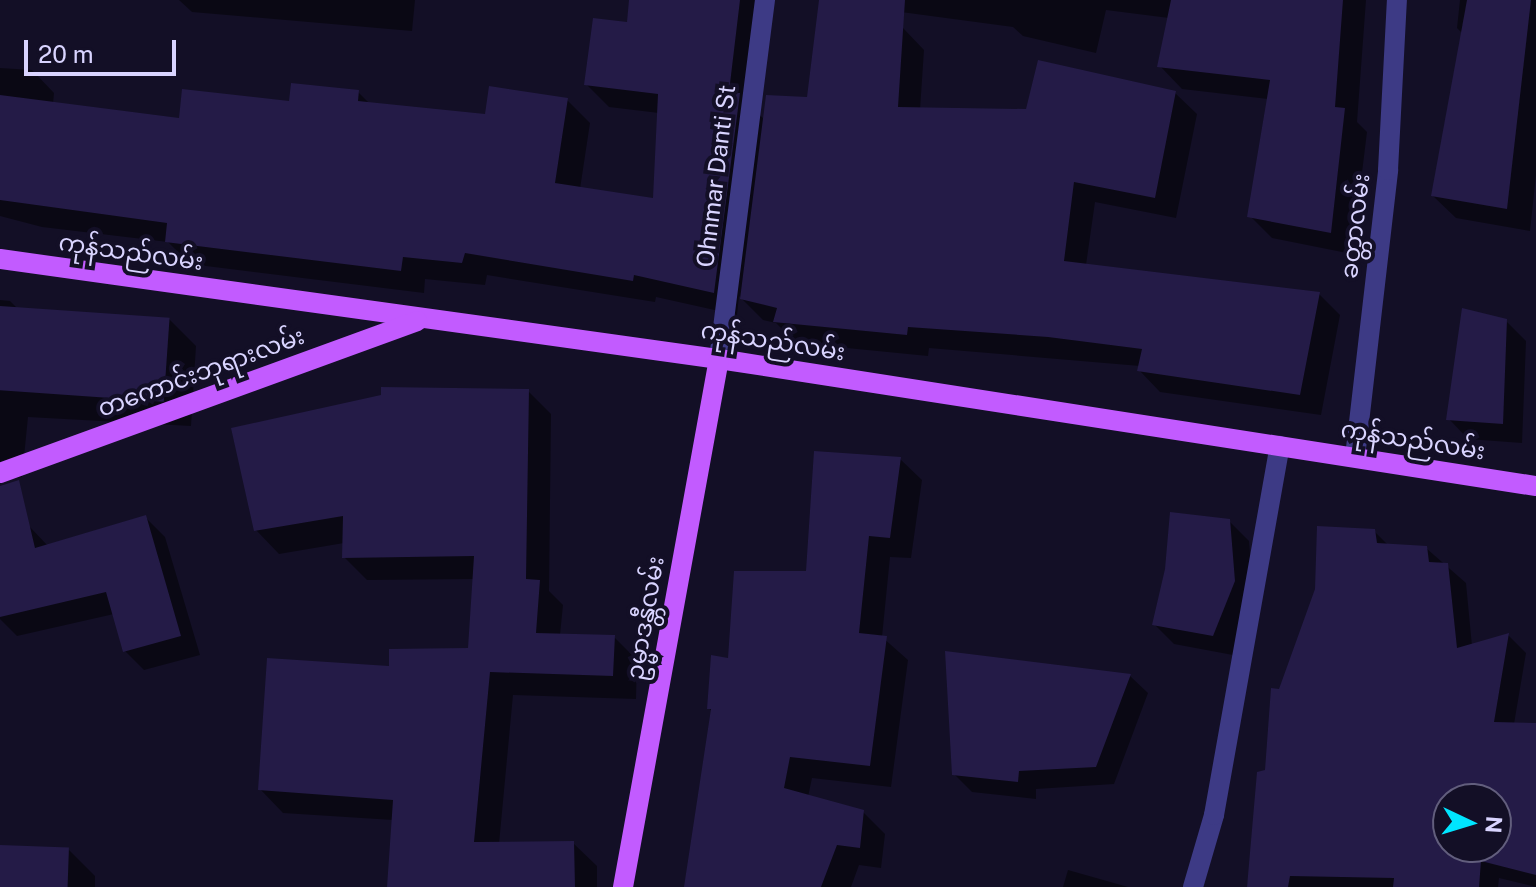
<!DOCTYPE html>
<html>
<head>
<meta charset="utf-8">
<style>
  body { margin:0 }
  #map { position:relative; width:1536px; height:887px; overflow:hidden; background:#130f26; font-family:"Public Sans","Noto Sans Myanmar",sans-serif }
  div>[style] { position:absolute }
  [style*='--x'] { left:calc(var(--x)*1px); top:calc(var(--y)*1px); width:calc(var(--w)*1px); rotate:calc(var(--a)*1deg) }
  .shadow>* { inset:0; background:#0007 }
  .building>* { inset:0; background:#241b47; transform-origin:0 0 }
  .minor>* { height:20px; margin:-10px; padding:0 10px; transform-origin:10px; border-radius:10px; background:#3d3a85 }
  .major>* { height:20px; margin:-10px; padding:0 10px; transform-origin:10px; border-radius:10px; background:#c25bff }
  span { translate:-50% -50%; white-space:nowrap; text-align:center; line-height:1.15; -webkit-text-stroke:8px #130f26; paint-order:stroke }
  .street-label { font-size:24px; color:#d9d4ff }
  .north { position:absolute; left:1432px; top:783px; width:80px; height:80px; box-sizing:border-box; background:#130f26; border:2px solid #625e7d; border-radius:50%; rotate:94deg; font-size:22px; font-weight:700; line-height:32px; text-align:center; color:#d9d4ff }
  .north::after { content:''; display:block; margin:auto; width:28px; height:36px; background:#00e5ff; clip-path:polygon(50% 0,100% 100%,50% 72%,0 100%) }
  .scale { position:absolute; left:24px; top:40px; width:152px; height:36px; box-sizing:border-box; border:4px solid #d9d4ff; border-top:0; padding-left:10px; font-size:24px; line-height:28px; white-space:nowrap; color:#d9d4ff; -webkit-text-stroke:6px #130f26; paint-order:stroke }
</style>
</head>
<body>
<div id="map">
  <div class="shadow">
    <div style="clip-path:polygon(179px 0,415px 0,412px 31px,192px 12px)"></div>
    <div style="clip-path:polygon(631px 0,765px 0,752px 108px,765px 120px,808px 100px,903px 28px,924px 50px,920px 110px,1028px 111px,1175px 93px,1197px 114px,1176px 218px,1095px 202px,1086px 265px,1319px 294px,1340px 315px,1321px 415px,1160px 392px,1139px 370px,1140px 366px,929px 348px,928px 356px,796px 343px,776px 323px,763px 320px,739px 296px,737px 315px,656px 297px,655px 302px,487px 275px,485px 285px,425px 279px,424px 293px,190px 264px,168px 242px,42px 227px,0 216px,0 68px,32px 70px,54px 93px,53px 104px,181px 120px,358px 92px,371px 105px,486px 116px,567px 100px,590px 123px,580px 189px,655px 201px,659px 113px,609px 107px,586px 84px,628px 24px)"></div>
    <div style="clip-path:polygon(889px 0,1366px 0,1357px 122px,1367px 132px,1352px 254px,1272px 238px,1250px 216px,1268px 99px,1182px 89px,1160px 66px,1169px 18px,1106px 10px,1096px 53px,1023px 36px,1013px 27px,901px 12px)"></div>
    <div style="clip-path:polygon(1460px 0,1536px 0,1536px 175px,1530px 231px,1456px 218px,1433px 196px,1463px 34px,1457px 28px)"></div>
    <div style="clip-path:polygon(0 300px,10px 301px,18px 309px,169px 319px,196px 346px,191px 426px,28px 417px,22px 477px,0 481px)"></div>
    <div style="clip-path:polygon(1506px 321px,1526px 341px,1522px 443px,1468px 439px,1449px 419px)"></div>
    <div style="clip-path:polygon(528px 391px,551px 414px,549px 591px,563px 605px,560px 635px,614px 637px,637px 660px,636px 699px,513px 695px,499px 844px,573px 843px,597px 866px,597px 887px,389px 887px,393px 820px,283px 813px,260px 789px,391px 668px,470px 650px,475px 579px,367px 580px,344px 557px,344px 543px,279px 554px,256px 530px)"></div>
    <div style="clip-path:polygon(900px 459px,922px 480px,911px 558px,890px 557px,882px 637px,908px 660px,891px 787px,812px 778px,808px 797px,863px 812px,885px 834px,881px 868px,859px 865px,851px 887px,686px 887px,712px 712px,709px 708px,730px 661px,808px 573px)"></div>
    <div style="clip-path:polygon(145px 517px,165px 537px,200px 655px,144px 670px,125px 651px,114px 614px,17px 636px,0 619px,0 533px,29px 526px,48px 546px)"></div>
    <div style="clip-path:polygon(1229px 521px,1249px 541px,1254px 602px,1233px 655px,1174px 644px,1154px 624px)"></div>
    <div style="clip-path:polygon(evenodd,1374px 531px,1388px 545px,1426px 548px,1466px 583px,1472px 646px,1508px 635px,1526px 653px,1514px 724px,1536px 725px,1536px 887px,1499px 878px,1498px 887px,1247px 887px,1281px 691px,1374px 531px,1448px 799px,1496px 799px,1496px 847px,1448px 847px,1448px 799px)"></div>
    <div style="clip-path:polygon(1130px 676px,1148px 693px,1114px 784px,1036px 789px,1036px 799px,972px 792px,954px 774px)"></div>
    <div style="clip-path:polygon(0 847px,68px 849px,95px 876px,95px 887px,0 887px)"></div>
    <div style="clip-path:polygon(1068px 870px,1128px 887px,1063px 887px)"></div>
  </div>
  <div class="building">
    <div style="clip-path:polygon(629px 0,740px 0,729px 92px,740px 93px,714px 293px,634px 275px,633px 281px,465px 253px,462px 263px,403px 257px,401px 271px,165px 242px,167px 223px,0 200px,0 95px,179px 118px,182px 89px,289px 101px,291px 83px,359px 90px,358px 101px,485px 114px,489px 86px,568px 98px,555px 183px,653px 198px,658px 94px,584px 85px,593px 18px,627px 22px)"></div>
    <div style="clip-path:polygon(819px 0,905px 0,898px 107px,1026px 109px,1038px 60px,1176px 91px,1155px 198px,1074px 182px,1064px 261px,1320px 292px,1300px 395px,1137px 371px,1142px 349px,1048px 337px,908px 327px,907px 335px,773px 322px,777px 308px,740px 299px,766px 95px,807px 97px)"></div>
    <div style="clip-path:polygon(1171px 0,1343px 0,1335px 107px,1345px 108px,1331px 233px,1247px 217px,1270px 80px,1157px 67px)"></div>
    <div style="clip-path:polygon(1467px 0,1531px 0,1507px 209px,1431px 196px)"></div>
    <div style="left:0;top:306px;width:170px;height:84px;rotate:4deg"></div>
    <div style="clip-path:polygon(1462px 308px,1507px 319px,1503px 424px,1446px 420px)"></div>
    <div style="clip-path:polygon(381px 387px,529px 389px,526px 579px,540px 580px,536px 633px,615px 635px,613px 676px,490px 672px,474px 842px,574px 841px,575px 887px,387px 887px,393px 800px,258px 790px,267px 658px,389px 666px,389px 649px,468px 648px,474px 556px,342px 558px,343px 516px,254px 531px,231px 428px,381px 395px)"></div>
    <div style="clip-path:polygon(814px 451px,901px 457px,890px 538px,869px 536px,859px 633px,887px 636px,870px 766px,790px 757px,784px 788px,864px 810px,860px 848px,837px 845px,821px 887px,684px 887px,711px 709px,707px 709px,711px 655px,728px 658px,734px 571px,806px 571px)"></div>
    <div style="clip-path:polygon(19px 480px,35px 548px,146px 515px,181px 636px,123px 652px,106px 592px,0 617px,0 486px)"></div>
    <div style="clip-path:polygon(1170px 512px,1230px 519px,1235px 581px,1213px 636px,1152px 625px,1165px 569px)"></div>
    <div style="clip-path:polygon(evenodd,1317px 526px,1375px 529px,1377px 543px,1427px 546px,1429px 562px,1448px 563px,1457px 648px,1509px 633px,1494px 722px,1536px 723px,1536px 875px,1481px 861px,1479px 887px,1393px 887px,1394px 878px,1290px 876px,1288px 887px,1247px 887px,1257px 772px,1265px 770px,1271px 688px,1279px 689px,1315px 589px,1317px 526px,1448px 799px,1496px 799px,1496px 847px,1448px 847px,1448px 799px)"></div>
    <div style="clip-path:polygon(945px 651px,1131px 674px,1096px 767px,1019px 771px,1018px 782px,952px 775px)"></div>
    <div style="left:0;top:845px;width:69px;height:42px;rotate:2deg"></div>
  </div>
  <div class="minor">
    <div style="--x:719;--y:359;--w:362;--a:-82.7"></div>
    <div style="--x:1355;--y:457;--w:289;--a:-83.4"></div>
    <div style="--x:1388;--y:170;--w:170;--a:-87"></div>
    <div style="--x:1193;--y:887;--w:75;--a:-73.7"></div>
    <div style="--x:1214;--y:815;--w:375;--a:-79.9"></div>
  </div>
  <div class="major">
    <div style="--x:0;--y:259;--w:726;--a:7.92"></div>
    <div style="--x:719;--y:359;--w:827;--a:8.84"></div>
    <div style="--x:0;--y:473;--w:444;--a:-20"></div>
    <div style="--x:623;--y:887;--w:537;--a:-79.7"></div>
  </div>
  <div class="street-label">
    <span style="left:716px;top:176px;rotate:-83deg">Ohnmar Danti St</span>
    <span style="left:1355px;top:226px;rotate:-83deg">ခတ္တာလမ်း</span>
    <span style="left:131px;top:252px;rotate:8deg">ကုန်သည်လမ်း</span>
    <span style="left:773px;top:341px;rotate:9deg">ကုန်သည်လမ်း</span>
    <span style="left:201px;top:372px;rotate:-20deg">တကောင်းဘုရားလမ်း</span>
    <span style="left:1413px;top:440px;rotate:9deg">ကုန်သည်လမ်း</span>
    <span style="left:645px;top:618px;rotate:-80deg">ဥမ္မာဒန္တီလမ်း</span>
  </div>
  <div class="north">N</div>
  <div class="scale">20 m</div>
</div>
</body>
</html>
